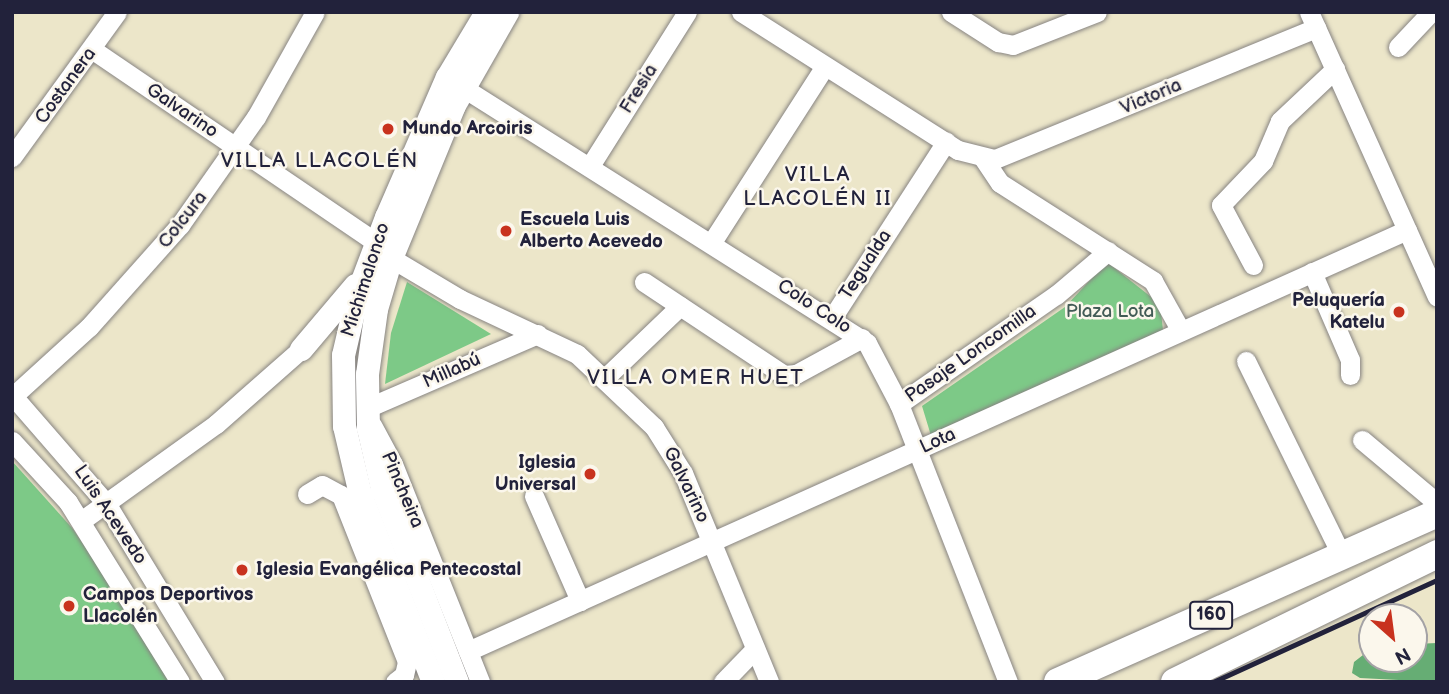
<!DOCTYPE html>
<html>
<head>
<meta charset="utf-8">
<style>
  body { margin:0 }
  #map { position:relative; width:1449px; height:694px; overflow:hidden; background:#ece6c9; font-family:"Balsamiq Sans",sans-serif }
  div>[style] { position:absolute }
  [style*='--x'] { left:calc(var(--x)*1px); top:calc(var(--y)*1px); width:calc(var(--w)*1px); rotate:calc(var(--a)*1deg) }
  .green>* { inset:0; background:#7dc987 }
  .forest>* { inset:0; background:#66ad74 }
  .roads { filter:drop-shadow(0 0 2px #878482) drop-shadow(0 0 2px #878482) }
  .minor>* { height:19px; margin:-9.5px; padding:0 9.5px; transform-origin:9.5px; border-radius:9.5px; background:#fff }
  .major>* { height:23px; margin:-11.5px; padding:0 11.5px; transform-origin:11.5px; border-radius:11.5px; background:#fff }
  .highway>* { height:28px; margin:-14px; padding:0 14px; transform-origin:14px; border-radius:14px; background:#fff }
  .rail>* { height:4.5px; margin:-2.25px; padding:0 2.25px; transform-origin:2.25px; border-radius:2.25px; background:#22223b }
  .dots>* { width:19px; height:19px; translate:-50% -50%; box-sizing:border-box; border:4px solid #fbf7ec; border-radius:50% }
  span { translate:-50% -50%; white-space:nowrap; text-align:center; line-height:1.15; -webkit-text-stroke:5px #fbf7ec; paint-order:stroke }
  .shield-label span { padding:2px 5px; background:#fbf7ec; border:2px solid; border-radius:5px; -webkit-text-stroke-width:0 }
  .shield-label { font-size:18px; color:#22223b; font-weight:700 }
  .street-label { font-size:19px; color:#22223b }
  .poi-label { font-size:19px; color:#22223b; font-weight:700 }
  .left { translate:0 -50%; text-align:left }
  .right { translate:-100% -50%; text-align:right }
  .park-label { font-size:19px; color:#425c56 }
  .neighbourhood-label { font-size:21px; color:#22223b; letter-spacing:2px }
  .frame { position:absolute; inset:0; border:14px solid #22223b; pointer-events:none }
  .north { position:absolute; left:1358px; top:603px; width:70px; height:70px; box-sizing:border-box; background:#fbf7ec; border:2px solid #a4a2a5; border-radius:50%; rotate:152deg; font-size:19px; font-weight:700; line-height:28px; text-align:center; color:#22223b }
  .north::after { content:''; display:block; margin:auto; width:24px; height:32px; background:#c8321e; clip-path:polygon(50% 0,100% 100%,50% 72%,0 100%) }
</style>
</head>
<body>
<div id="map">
  <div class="green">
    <div style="clip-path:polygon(1107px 262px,1160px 304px,1163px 330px,932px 439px,922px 406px,1065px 307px)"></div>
    <div style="clip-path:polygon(407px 282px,491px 334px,385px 384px,391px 333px)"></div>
    <div style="clip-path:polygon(12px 461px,73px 529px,177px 682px,12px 682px)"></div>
  </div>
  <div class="forest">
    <div style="clip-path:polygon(1437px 643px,1437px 682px,1360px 678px,1352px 673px,1354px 662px,1363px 655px,1372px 652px,1372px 659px,1414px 659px,1414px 644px)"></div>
  </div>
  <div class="roads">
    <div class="minor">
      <div style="--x:741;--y:12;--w:257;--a:32.5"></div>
      <div style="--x:958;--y:150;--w:38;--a:14"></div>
      <div style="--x:995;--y:159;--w:347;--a:-22.2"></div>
      <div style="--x:951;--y:12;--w:56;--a:32.6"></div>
      <div style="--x:998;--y:42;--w:15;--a:11"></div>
      <div style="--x:1013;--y:45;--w:90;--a:-21.4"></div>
      <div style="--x:1309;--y:12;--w:312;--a:65.8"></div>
      <div style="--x:1398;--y:47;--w:48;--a:-46.7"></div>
      <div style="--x:93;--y:50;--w:342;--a:34.2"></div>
      <div style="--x:451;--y:80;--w:492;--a:32.3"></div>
      <div style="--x:867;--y:343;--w:69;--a:62.3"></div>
      <div style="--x:899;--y:404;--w:299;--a:68.6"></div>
      <div style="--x:12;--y:157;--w:179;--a:-54.1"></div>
      <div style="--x:983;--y:158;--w:30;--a:56"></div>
      <div style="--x:1000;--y:183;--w:182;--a:32.6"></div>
      <div style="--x:1153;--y:281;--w:57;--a:60.8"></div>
      <div style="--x:590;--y:166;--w:182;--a:-57.8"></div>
      <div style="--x:712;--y:242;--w:209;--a:-57.3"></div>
      <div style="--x:391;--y:258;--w:80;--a:30.7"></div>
      <div style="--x:460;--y:299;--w:129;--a:25.2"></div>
      <div style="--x:577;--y:354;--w:106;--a:43.5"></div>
      <div style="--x:654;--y:427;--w:54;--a:57.8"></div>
      <div style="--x:683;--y:473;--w:226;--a:67.6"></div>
      <div style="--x:1253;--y:265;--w:68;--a:-118.1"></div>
      <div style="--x:1221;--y:205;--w:61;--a:-46.3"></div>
      <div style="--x:1263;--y:161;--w:43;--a:-67"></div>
      <div style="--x:1280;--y:121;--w:76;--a:-43.4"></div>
      <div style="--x:1312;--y:272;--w:96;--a:66.6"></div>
      <div style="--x:1350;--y:360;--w:15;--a:90"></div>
      <div style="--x:644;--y:282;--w:168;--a:33.6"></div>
      <div style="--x:784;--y:375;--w:12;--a:-5"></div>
      <div style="--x:796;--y:374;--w:75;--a:-28.6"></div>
      <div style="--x:832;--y:318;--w:210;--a:-57.1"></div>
      <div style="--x:1246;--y:361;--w:217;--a:63.8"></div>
      <div style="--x:605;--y:378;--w:104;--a:-43.8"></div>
      <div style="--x:12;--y:395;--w:143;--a:49"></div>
      <div style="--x:106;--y:503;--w:210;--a:58.7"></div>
      <div style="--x:12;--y:397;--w:104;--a:-42.3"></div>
      <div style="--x:89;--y:327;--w:137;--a:-48.3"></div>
      <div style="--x:180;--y:225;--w:132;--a:-54.9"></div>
      <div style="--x:256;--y:117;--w:120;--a:-60.7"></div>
      <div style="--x:899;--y:404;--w:191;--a:-34.8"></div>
      <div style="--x:1056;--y:295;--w:68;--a:-40.2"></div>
      <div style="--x:367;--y:408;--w:186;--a:-23.4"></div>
      <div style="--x:372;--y:425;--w:44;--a:61.7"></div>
      <div style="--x:393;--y:464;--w:235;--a:68.2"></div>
      <div style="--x:1362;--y:440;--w:98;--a:40"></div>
      <div style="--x:12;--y:441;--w:83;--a:47.4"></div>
      <div style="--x:68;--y:502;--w:212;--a:58.1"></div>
      <div style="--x:307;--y:494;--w:17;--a:-31"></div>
      <div style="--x:322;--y:485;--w:21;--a:28"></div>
      <div style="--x:341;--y:495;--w:180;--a:68.4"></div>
      <div style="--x:407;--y:662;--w:13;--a:103"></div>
      <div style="--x:404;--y:675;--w:11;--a:142"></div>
      <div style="--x:534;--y:496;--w:115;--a:66.3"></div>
      <div style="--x:81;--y:521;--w:166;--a:-35.7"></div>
      <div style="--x:216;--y:424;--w:113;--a:-41.4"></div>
      <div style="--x:468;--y:651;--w:1029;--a:-24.15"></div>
      <div style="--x:723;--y:682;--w:46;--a:-45.9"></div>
    </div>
    <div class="major">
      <div style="--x:301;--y:349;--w:84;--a:-49.8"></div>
      <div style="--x:433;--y:682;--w:202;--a:-111.2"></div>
      <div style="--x:360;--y:494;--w:70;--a:-103.2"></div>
      <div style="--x:344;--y:426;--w:71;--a:-90.8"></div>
      <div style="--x:343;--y:355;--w:66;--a:-76.8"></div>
      <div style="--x:358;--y:291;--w:79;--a:-69.3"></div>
      <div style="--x:386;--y:217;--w:153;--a:-66.5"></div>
      <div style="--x:447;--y:77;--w:76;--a:-59"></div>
      <div style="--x:457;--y:682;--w:207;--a:-111.2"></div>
      <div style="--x:382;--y:489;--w:63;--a:-102.9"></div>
      <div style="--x:368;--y:428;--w:54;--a:-91.1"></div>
      <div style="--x:367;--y:374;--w:66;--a:-82.1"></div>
      <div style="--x:376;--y:309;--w:53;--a:-73.6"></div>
      <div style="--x:391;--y:258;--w:165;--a:-67.6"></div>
      <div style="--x:454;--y:105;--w:107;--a:-60.3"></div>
    </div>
    <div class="highway">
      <div style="--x:1058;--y:682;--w:415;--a:-24"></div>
      <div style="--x:1175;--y:682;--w:292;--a:-26"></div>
    </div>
  </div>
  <div class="rail">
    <div style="--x:1213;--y:682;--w:246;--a:-24.5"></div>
  </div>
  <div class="dots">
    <div style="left:388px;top:129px;background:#c8321e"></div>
    <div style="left:506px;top:231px;background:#c8321e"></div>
    <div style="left:1399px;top:312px;background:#c8321e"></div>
    <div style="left:590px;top:474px;background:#c8321e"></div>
    <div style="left:242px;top:570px;background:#c8321e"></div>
    <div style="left:69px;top:606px;background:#c8321e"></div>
  </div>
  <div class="shield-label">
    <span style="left:1211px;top:615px">160</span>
  </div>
  <div class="street-label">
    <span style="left:66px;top:86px;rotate:-54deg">Costanera</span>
    <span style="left:639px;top:89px;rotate:-58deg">Fresia</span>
    <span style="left:1151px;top:97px;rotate:-23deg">Victoria</span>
    <span style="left:182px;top:111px;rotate:34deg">Galvarino</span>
    <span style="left:183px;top:220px;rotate:-52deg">Colcura</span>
    <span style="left:866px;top:265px;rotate:-57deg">Tegualda</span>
    <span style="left:366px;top:280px;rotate:-72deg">Michimalonco</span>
    <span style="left:814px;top:307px;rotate:33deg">Colo Colo</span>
    <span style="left:971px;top:354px;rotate:-35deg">Pasaje Loncomilla</span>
    <span style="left:452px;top:371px;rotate:-24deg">Millabú</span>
    <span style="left:938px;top:441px;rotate:-24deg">Lota</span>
    <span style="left:686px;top:485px;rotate:64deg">Galvarino</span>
    <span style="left:402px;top:490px;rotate:67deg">Pincheira</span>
    <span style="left:110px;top:515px;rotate:56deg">Luis Acevedo</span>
  </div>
  <div class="poi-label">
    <span class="left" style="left:402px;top:129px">Mundo Arcoiris</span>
    <span class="left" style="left:520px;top:231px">Escuela Luis<br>Alberto Acevedo</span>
    <span class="right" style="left:1385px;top:312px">Peluquería<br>Katelu</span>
    <span class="right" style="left:576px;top:474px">Iglesia<br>Universal</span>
    <span class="left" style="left:256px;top:570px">Iglesia Evangélica Pentecostal</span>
    <span class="left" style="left:83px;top:606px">Campos Deportivos<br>Llacolén</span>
  </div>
  <div class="park-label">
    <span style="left:1110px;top:312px">Plaza Lota</span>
  </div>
  <div class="neighbourhood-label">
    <span style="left:320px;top:161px">VILLA LLACOLÉN</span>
    <span style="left:818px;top:187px">VILLA<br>LLACOLÉN II</span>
    <span style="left:696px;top:378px">VILLA OMER HUET</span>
  </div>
  <div class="frame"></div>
  <div class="north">N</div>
</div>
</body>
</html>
